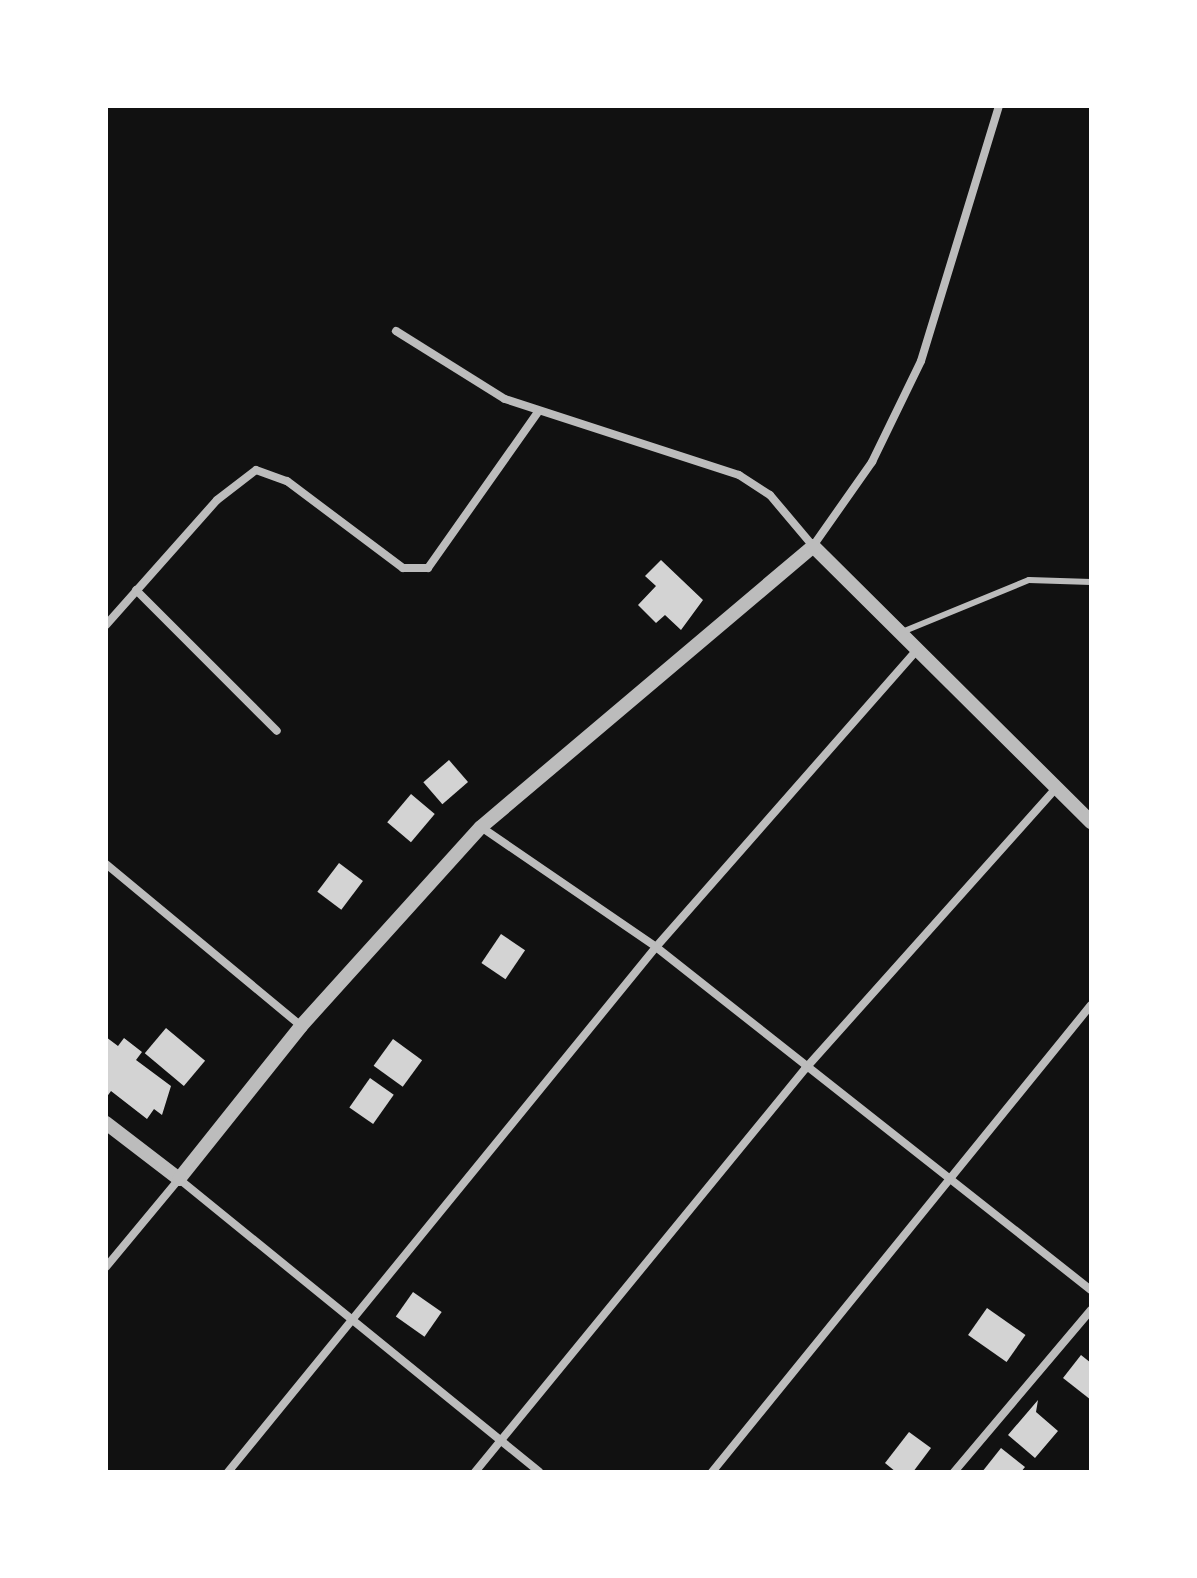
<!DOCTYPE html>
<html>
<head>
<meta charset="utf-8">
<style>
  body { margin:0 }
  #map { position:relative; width:1197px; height:1578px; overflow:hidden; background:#111; font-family:"Sofia Sans Condensed",sans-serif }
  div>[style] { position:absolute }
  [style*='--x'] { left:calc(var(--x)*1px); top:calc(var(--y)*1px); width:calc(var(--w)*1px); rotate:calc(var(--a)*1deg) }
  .building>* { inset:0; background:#d3d3d3; transform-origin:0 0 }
  .service>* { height:6px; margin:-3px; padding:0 3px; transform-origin:3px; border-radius:3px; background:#bcbcbc }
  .minor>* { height:8px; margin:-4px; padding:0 4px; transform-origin:4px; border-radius:4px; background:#bcbcbc }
  .tertiary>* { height:14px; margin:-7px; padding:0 7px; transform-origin:7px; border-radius:7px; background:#bcbcbc }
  span { translate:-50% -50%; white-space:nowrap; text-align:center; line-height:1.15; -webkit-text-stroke:6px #fff; paint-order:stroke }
  .frame { position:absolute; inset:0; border:108px solid #fff; pointer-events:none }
</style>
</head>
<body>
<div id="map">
  <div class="building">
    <div style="clip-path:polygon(661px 560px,703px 600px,681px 630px,665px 615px,656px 623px,638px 605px,656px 586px,645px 576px)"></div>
    <div style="left:449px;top:760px;width:29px;height:34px;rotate:49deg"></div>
    <div style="left:411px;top:794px;width:31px;height:37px;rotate:40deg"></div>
    <div style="left:339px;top:863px;width:30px;height:36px;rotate:37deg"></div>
    <div style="left:501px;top:934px;width:29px;height:35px;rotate:34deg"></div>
    <div style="left:166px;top:1028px;width:51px;height:33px;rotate:40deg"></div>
    <div style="clip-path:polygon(106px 1037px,118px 1046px,124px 1038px,142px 1052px,136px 1060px,171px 1086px,162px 1115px,154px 1109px,147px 1119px,111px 1091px,106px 1098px)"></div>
    <div style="left:393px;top:1039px;width:36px;height:33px;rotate:36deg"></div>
    <div style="left:370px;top:1078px;width:29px;height:36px;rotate:35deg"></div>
    <div style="left:413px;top:1292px;width:35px;height:30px;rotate:35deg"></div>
    <div style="left:987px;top:1308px;width:47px;height:33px;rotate:35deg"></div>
    <div style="clip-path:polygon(1081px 1355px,1091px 1363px,1091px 1400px,1063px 1378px)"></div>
    <div style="clip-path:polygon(1038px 1400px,1036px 1412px,1058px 1431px,1035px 1458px,1008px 1435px)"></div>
    <div style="clip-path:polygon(909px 1432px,931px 1448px,913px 1472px,896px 1472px,885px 1463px)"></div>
    <div style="clip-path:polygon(1001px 1448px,1025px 1467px,1021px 1472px,982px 1472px)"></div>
  </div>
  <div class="service">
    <div style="--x:902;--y:632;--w:137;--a:-22.3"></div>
    <div style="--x:1029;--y:580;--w:62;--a:1.8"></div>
  </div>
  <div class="minor">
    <div style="--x:396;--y:331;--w:128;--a:32"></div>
    <div style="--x:505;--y:399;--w:246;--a:18"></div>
    <div style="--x:739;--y:475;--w:37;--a:33"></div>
    <div style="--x:770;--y:495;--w:67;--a:49.9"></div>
    <div style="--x:813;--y:546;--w:103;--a:-54.9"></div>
    <div style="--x:872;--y:462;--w:112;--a:-64.1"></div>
    <div style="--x:921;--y:361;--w:267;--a:-73"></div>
    <div style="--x:136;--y:590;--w:199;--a:45"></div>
    <div style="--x:106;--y:625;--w:167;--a:-48.4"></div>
    <div style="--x:217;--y:500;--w:49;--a:-37.6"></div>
    <div style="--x:256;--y:470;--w:33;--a:20"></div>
    <div style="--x:287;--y:481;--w:145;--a:36.9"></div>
    <div style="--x:403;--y:568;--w:25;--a:0"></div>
    <div style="--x:428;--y:568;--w:191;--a:-54.8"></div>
    <div style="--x:481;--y:827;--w:212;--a:34.4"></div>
    <div style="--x:656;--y:947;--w:554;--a:38.26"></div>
    <div style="--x:106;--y:864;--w:254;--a:39.7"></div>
    <div style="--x:106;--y:1267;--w:114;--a:-50.3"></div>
    <div style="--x:179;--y:1179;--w:464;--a:39.1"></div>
    <div style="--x:228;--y:1472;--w:677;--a:-50.81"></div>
    <div style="--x:656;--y:947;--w:395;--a:-48.7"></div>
    <div style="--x:475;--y:1472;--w:521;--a:-50.69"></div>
    <div style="--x:805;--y:1069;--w:375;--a:-48.2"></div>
    <div style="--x:712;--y:1472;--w:601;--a:-50.94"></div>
    <div style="--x:954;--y:1472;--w:212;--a:-49.8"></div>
  </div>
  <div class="tertiary">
    <div style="--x:106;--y:1123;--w:92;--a:37.5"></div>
    <div style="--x:179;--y:1179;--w:196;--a:-51.4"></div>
    <div style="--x:301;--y:1026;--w:268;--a:-47.9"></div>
    <div style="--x:481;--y:827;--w:435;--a:-40.2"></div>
    <div style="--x:813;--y:546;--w:392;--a:44.8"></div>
  </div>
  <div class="frame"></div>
</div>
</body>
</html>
